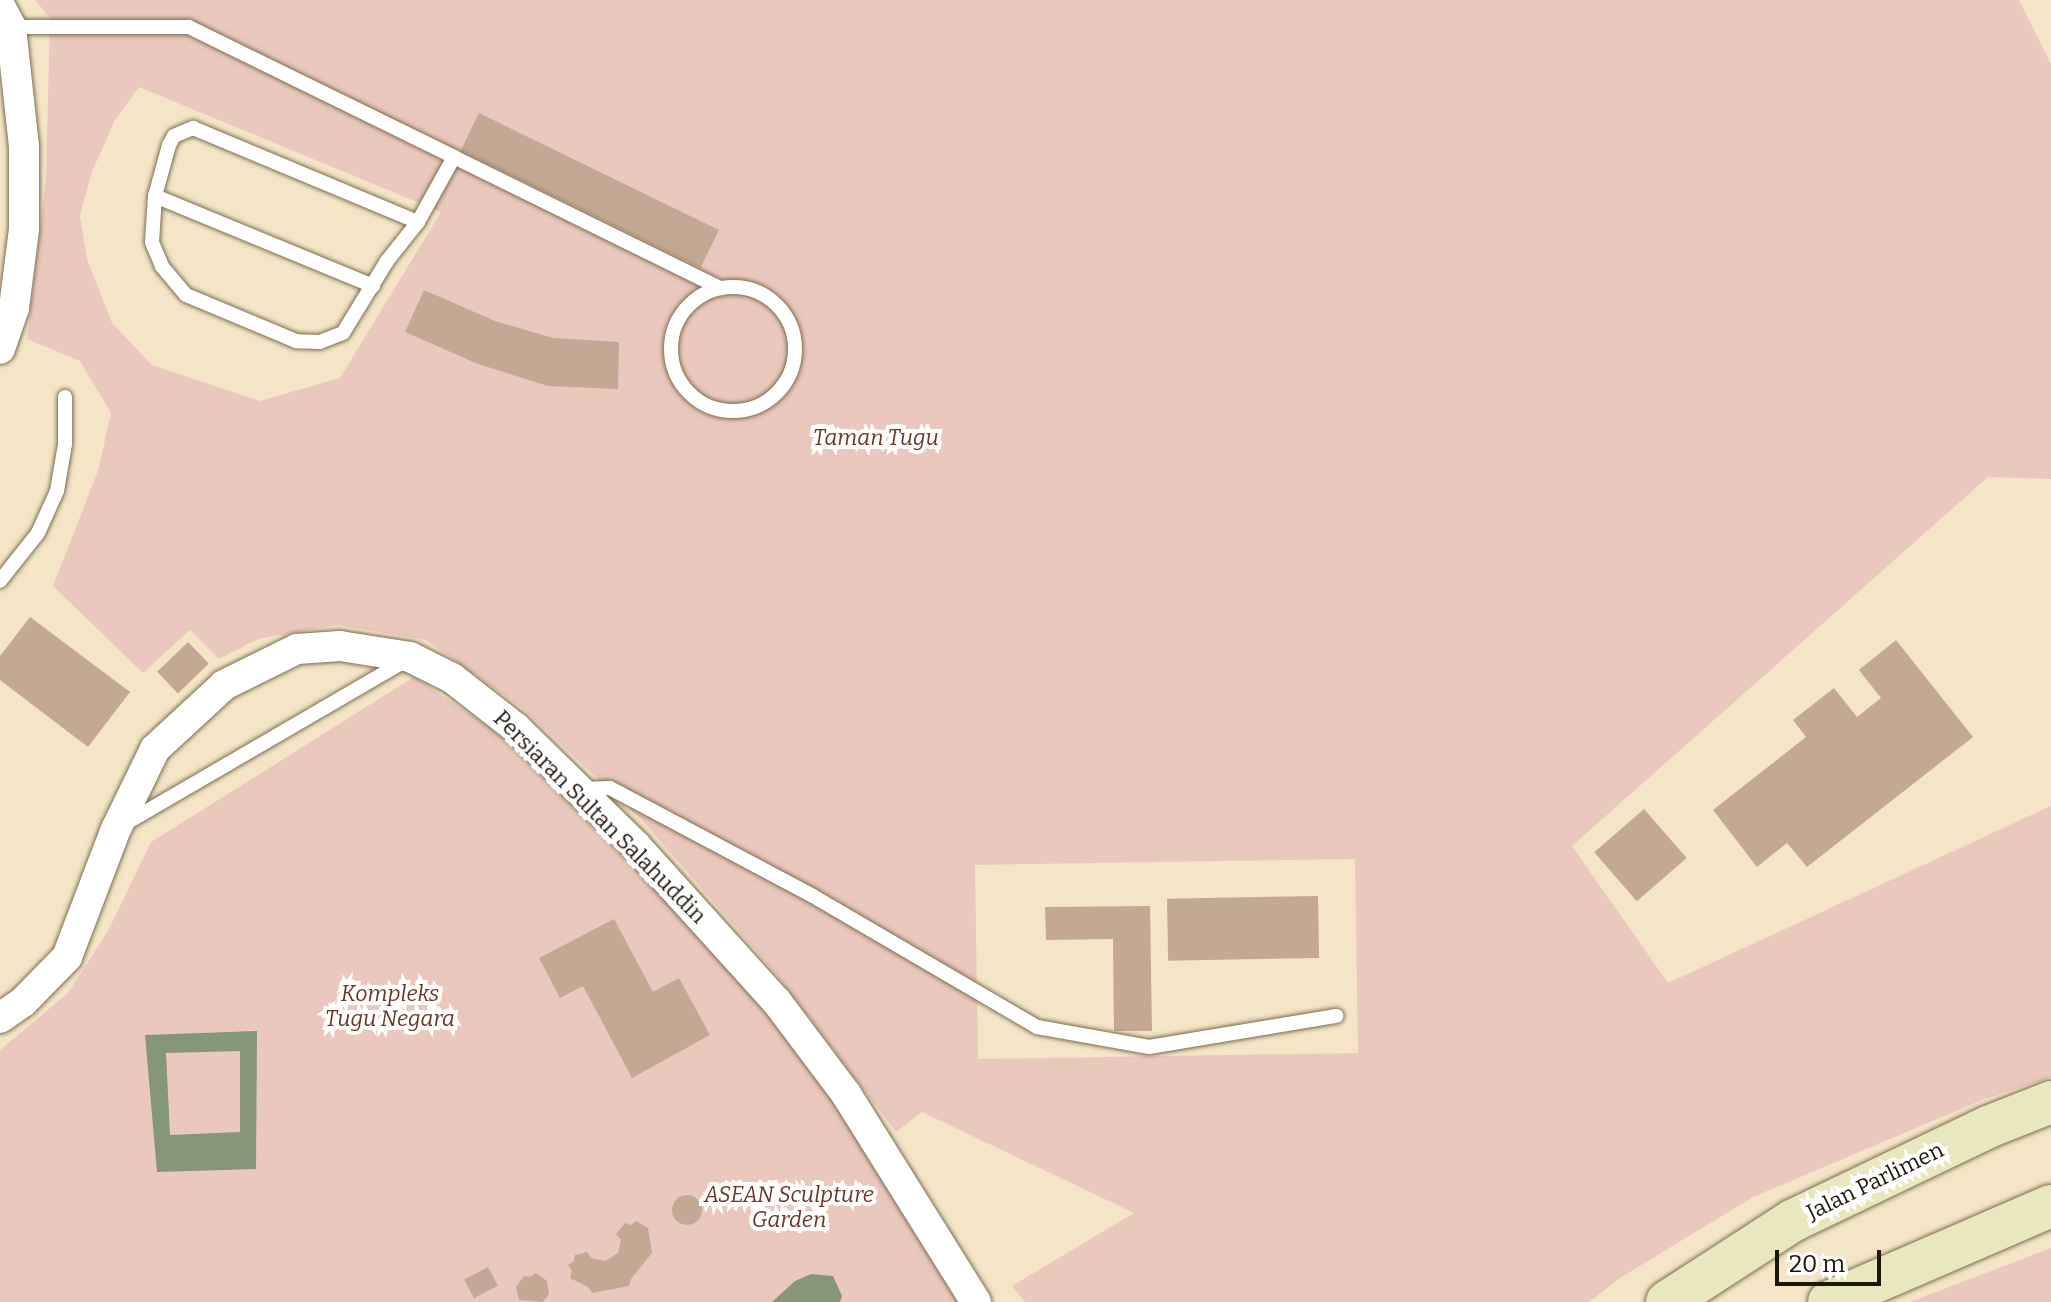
<!DOCTYPE html>
<html>
<head>
<meta charset="utf-8">
<style>
  body { margin:0 }
  #map { position:relative; width:2051px; height:1302px; overflow:hidden; background:#f5e5c7; font-family:Bitter,serif }
  div>[style] { position:absolute }
  [style*='--x'] { left:calc(var(--x)*1px); top:calc(var(--y)*1px); width:calc(var(--w)*1px); rotate:calc(var(--a)*1deg) }
  .green>* { inset:0; background:#ebc8bd }
  .water>* { inset:0; background:#859776 }
  .building>* { inset:0; background:#c3a993; transform-origin:0 0 }
  .round { border-radius:50% }
  .roads { filter:drop-shadow(0 0 2px #7b6e52) drop-shadow(0 0 2px #7b6e52) }
  .lane>* { height:14px; margin:-7px; padding:0 7px; transform-origin:7px; border-radius:7px; background:#fff }
  .lane>.ring { margin:-7px; padding:0; box-sizing:content-box; background:none; border:14px solid #fff; border-radius:50% }
  .street>* { height:30px; margin:-15px; padding:0 15px; transform-origin:15px; border-radius:15px; background:#fff }
  .secondary>* { height:42px; margin:-21px; padding:0 21px; transform-origin:21px; border-radius:21px; background:#e8e7be }
  span { translate:-50% -50%; white-space:nowrap; text-align:center; line-height:1.15; -webkit-text-stroke:8px #fff; paint-order:stroke }
  .park-label { font-size:22px; color:#6d3626; font-style:italic }
  .street-label { font-size:22px; color:#1c170c }
  .scale { position:absolute; left:1775px; top:1250px; width:106px; height:36px; box-sizing:border-box; border:4px solid #1c170c; border-top:0; padding-left:10px; font-size:24px; line-height:28px; white-space:nowrap; color:#1c170c; -webkit-text-stroke:6px #fff; paint-order:stroke }
</style>
</head>
<body>
<div id="map">
  <div class="green">
    <div style="clip-path:polygon(evenodd,35px 0,2019px 0,2051px 64px,2051px 479px,1988px 477px,1572px 846px,1668px 983px,2051px 806px,2051px 1077px,1982px 1100px,1753px 1197px,1620px 1278px,1589px 1302px,1025px 1302px,1012px 1286px,1134px 1213px,922px 1112px,896px 1132px,777px 975px,641px 819px,521px 707px,426px 640px,337px 625px,258px 639px,219px 659px,190px 630px,143px 673px,53px 586px,98px 471px,111px 413px,80px 361px,27px 339px,46px 180px,50px 18px,35px 0,139px 87px,441px 212px,340px 378px,260px 401px,152px 365px,112px 323px,87px 259px,80px 216px,91px 174px,115px 120px,139px 87px,35px 0,1355px 859px,1358px 1053px,978px 1059px,975px 865px,1355px 859px)"></div>
    <div style="clip-path:polygon(414px 677px,492px 729px,678px 909px,825px 1083px,961px 1302px,0 1302px,0 1050px,68px 993px,108px 931px,151px 842px)"></div>
    <div style="clip-path:polygon(2051px 1248px,2051px 1302px,1910px 1302px)"></div>
  </div>
  <div class="water">
    <div style="clip-path:polygon(evenodd,257px 1031px,256px 1169px,157px 1172px,145px 1035px,257px 1031px,240px 1051px,240px 1132px,170px 1135px,166px 1053px,240px 1051px)"></div>
    <div style="clip-path:polygon(811px 1274px,833px 1276px,842px 1296px,840px 1302px,772px 1302px,795px 1281px)"></div>
  </div>
  <div class="building">
    <div style="left:479px;top:113px;width:267px;height:42px;rotate:26deg"></div>
    <div style="clip-path:polygon(424px 290px,495px 321px,553px 338px,619px 342px,618px 389px,548px 386px,478px 364px,405px 332px)"></div>
    <div style="clip-path:polygon(30px 617px,130px 692px,88px 747px,0 680px,0 656px)"></div>
    <div style="clip-path:polygon(1896px 640px,1973px 737px,1807px 867px,1787px 843px,1757px 867px,1713px 810px,1806px 737px,1793px 720px,1834px 688px,1857px 717px,1881px 698px,1859px 670px)"></div>
    <div style="left:188px;top:642px;width:30px;height:43px;rotate:46deg"></div>
    <div style="left:1644px;top:809px;width:65px;height:66px;rotate:49deg"></div>
    <div style="left:1318px;top:896px;width:62px;height:151px;rotate:89deg"></div>
    <div style="clip-path:polygon(1150px 906px,1152px 1031px,1114px 1031px,1113px 939px,1046px 940px,1045px 907px)"></div>
    <div style="clip-path:polygon(614px 919px,653px 992px,679px 978px,710px 1035px,632px 1078px,583px 986px,560px 998px,539px 958px)"></div>
    <div class="round" style="left:672px;top:1195px;width:30px;height:30px"></div>
    <div style="clip-path:polygon(636px 1221px,648px 1228px,652px 1253px,631px 1279px,629px 1286px,592px 1293px,588px 1287px,570px 1278px,572px 1271px,568px 1265px,574px 1261px,575px 1255px,587px 1252px,591px 1258px,605px 1261px,618px 1253px,621px 1240px,616px 1234px,625px 1223px,631px 1225px)"></div>
    <div style="left:488px;top:1267px;width:21px;height:27px;rotate:62deg"></div>
    <div style="clip-path:polygon(536px 1273px,547px 1281px,549px 1294px,543px 1302px,519px 1300px,516px 1287px,524px 1276px,530px 1277px)"></div>
  </div>
  <div class="roads">
    <div class="lane">
      <div style="--x:11;--y:27;--w:178;--a:0"></div>
      <div style="--x:189;--y:27;--w:295;--a:26.1"></div>
      <div style="--x:454;--y:157;--w:74;--a:119"></div>
      <div style="--x:418;--y:222;--w:50;--a:128.5"></div>
      <div style="--x:387;--y:261;--w:84;--a:121.4"></div>
      <div style="--x:343;--y:333;--w:25;--a:159"></div>
      <div style="--x:320;--y:342;--w:24;--a:-178"></div>
      <div style="--x:296;--y:341;--w:119;--a:-157.3"></div>
      <div style="--x:186;--y:295;--w:38;--a:-130"></div>
      <div style="--x:162;--y:266;--w:26;--a:-113"></div>
      <div style="--x:152;--y:242;--w:46;--a:-86.3"></div>
      <div style="--x:155;--y:196;--w:53;--a:-74.6"></div>
      <div style="--x:169;--y:145;--w:10;--a:-61"></div>
      <div style="--x:174;--y:136;--w:21;--a:-23"></div>
      <div style="--x:193;--y:128;--w:244;--a:22.7"></div>
      <div style="--x:454;--y:157;--w:297;--a:26.2"></div>
      <div style="--x:155;--y:196;--w:236;--a:22.4"></div>
      <div class="ring" style="left:671px;top:287px;width:110px;height:110px"></div>
      <div style="--x:0;--y:581;--w:61;--a:-51.6"></div>
      <div style="--x:38;--y:533;--w:46;--a:-65.7"></div>
      <div style="--x:57;--y:491;--w:48;--a:-80.3"></div>
      <div style="--x:65;--y:444;--w:47;--a:-90"></div>
      <div style="--x:582;--y:789;--w:28;--a:-2"></div>
      <div style="--x:610;--y:788;--w:230;--a:28"></div>
      <div style="--x:813;--y:896;--w:259;--a:30.3"></div>
      <div style="--x:1037;--y:1027;--w:114;--a:10.1"></div>
      <div style="--x:1149;--y:1047;--w:190;--a:-9.4"></div>
      <div style="--x:123;--y:825;--w:328;--a:-30.2"></div>
    </div>
    <div class="street">
      <div style="--x:0;--y:6;--w:24;--a:62"></div>
      <div style="--x:11;--y:27;--w:121;--a:83.8"></div>
      <div style="--x:24;--y:147;--w:82;--a:90"></div>
      <div style="--x:24;--y:229;--w:80;--a:97.2"></div>
      <div style="--x:14;--y:308;--w:43;--a:108.9"></div>
      <div style="--x:0;--y:1018;--w:28;--a:-35"></div>
      <div style="--x:23;--y:1002;--w:63;--a:-45.6"></div>
      <div style="--x:67;--y:957;--w:137;--a:-69.1"></div>
      <div style="--x:116;--y:829;--w:89;--a:-64"></div>
      <div style="--x:155;--y:749;--w:94;--a:-42.8"></div>
      <div style="--x:224;--y:685;--w:81;--a:-26.3"></div>
      <div style="--x:297;--y:649;--w:43;--a:-4"></div>
      <div style="--x:340;--y:646;--w:71;--a:8.9"></div>
      <div style="--x:410;--y:657;--w:47;--a:26.6"></div>
      <div style="--x:452;--y:678;--w:81;--a:38"></div>
      <div style="--x:516;--y:728;--w:168;--a:44.5"></div>
      <div style="--x:636;--y:846;--w:210;--a:47.9"></div>
      <div style="--x:777;--y:1002;--w:115;--a:53.1"></div>
      <div style="--x:846;--y:1094;--w:245;--a:58"></div>
    </div>
    <div class="secondary">
      <div style="--x:1667;--y:1302;--w:149;--a:-32.9"></div>
      <div style="--x:1792;--y:1221;--w:217;--a:-25.6"></div>
      <div style="--x:1988;--y:1127;--w:68;--a:-21.6"></div>
      <div style="--x:1829;--y:1302;--w:242;--a:-23.4"></div>
    </div>
  </div>
  <div class="park-label">
    <span style="left:876px;top:438px">Taman Tugu</span>
    <span style="left:390px;top:1006px">Kompleks<br>Tugu Negara</span>
    <span style="left:789px;top:1207px">ASEAN Sculpture<br>Garden</span>
  </div>
  <div class="street-label">
    <span style="left:600px;top:817px;rotate:45deg">Persiaran Sultan Salahuddin</span>
    <span style="left:1875px;top:1181px;rotate:-26deg">Jalan Parlimen</span>
  </div>
  <div class="scale">20 m</div>
</div>
</body>
</html>
